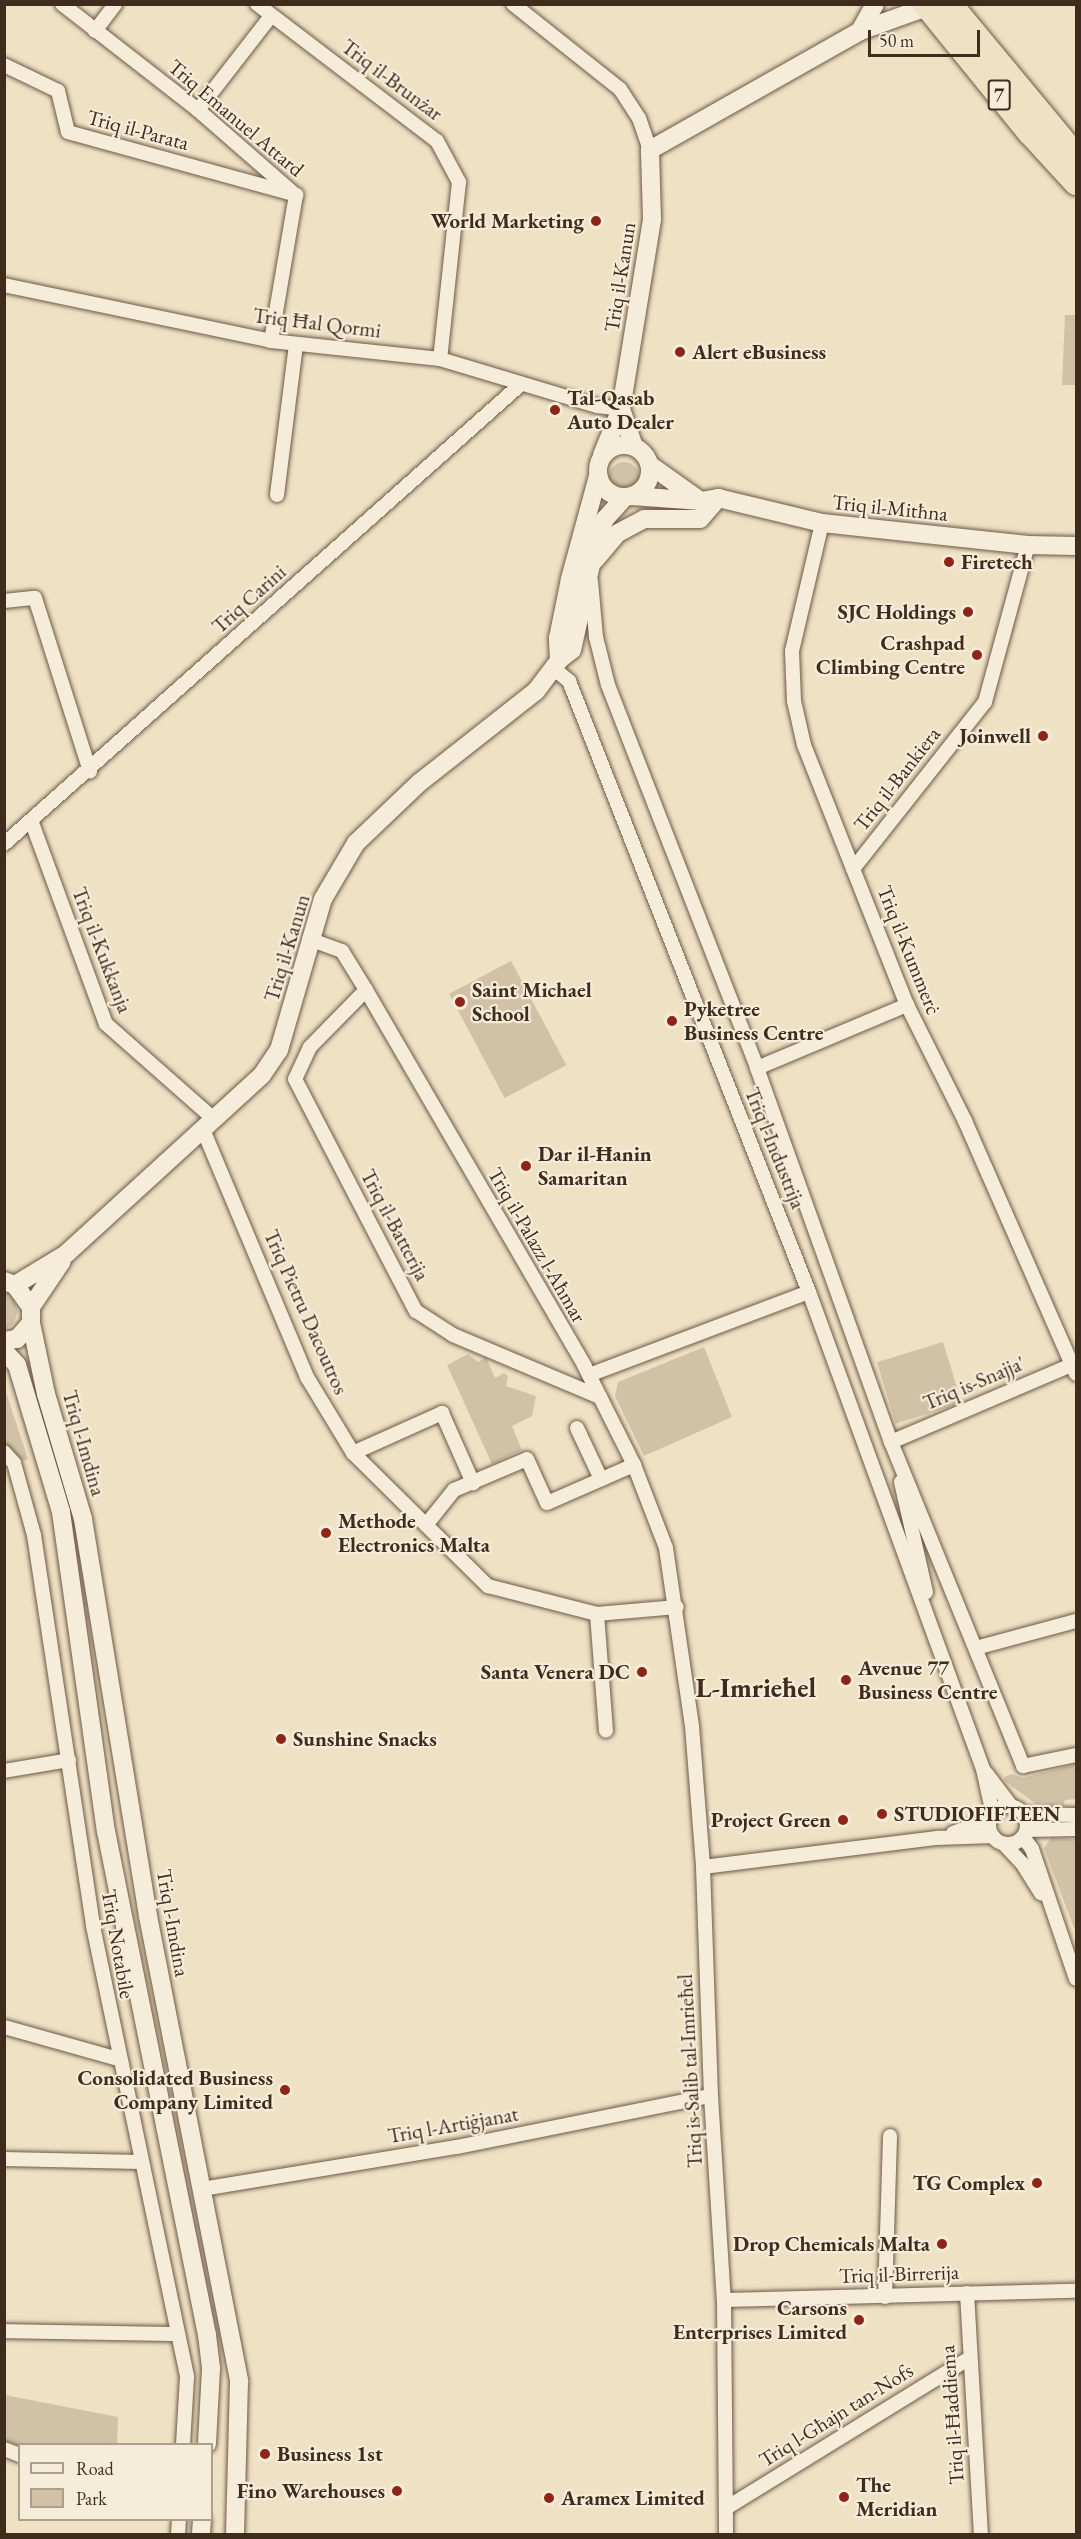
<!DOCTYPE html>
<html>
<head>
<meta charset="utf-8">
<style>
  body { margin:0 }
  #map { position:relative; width:1081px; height:2539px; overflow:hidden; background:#efe1c4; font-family:"EB Garamond",serif }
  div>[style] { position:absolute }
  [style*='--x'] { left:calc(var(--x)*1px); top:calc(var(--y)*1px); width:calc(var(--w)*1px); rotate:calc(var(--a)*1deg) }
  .green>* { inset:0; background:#d1c2a7; transform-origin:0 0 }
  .round { border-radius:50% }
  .roads { filter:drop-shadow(0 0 2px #6c5946) drop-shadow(0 0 2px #6c5946) }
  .street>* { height:14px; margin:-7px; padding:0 7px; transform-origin:7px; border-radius:7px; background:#f5ecd9 }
  .street>.ring { margin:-7px; padding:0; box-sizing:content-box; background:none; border:14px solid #f5ecd9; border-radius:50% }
  .secondary>* { height:18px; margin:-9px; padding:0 9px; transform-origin:9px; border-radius:9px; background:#f5ecd9 }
  .secondary>.ring { margin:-9px; padding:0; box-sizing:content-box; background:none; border:18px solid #f5ecd9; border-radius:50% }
  .highway>* { height:24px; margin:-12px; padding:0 12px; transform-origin:12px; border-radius:12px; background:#efe1c4 }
  .dots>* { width:16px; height:16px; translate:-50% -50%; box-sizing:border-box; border:3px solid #f5ecd9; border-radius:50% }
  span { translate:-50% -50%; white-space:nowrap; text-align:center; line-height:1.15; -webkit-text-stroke:4.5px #f5ecd9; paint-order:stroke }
  .shield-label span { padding:2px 4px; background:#f5ecd9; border:2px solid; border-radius:4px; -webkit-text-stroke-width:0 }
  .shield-label { font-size:20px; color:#402c1c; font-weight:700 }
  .street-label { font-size:21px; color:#402c1c }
  .poi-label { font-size:21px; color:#402c1c; font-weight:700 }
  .right { translate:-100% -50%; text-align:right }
  .left { translate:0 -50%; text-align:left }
  .district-label { font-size:27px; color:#402c1c; font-weight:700 }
  .frame { position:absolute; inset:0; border:6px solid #402c1c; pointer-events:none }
  .legend { position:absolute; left:18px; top:2443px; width:195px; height:78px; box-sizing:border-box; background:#f5ecd9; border:2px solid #ad9f8d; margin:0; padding:8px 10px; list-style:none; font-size:18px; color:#402c1c }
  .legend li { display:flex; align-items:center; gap:12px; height:30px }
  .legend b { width:30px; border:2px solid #ad9f8d }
  .scale { position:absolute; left:868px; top:30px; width:112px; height:27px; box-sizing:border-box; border:3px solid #402c1c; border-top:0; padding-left:8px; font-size:18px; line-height:21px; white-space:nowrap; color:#402c1c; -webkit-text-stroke:4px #f5ecd9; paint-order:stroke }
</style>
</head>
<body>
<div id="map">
  <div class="green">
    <div style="clip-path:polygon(1065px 315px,1076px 315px,1076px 385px,1062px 385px)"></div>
    <div class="round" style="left:609px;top:462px;width:30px;height:30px"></div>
    <div style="left:511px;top:961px;width:118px;height:70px;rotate:62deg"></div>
    <div style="clip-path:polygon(5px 1292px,14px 1299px,18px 1312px,13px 1324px,5px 1330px)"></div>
    <div style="left:943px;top:1342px;width:64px;height:69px;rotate:73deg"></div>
    <div style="clip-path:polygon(704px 1347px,732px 1417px,644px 1456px,615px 1396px,618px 1382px)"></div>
    <div style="clip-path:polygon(468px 1354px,478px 1362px,486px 1357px,495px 1378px,504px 1373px,508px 1376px,506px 1386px,536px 1396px,532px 1416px,512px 1426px,522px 1450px,492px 1464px,447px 1365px)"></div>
    <div style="clip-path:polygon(4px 1386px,28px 1459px,23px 1461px,5px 1447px)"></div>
    <div style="clip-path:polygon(1076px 1764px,1076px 1799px,1065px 1800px,1063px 1806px,1036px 1804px,1005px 1781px,1004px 1777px,1012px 1774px,1023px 1778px)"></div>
    <div style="clip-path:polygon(1051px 1838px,1076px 1839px,1076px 1933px,1044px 1848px)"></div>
    <div style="clip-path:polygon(5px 2395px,118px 2417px,117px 2444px,19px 2446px,5px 2441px)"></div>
  </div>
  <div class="roads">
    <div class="street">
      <div style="--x:62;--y:4;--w:172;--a:37.9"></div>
      <div style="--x:198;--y:110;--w:125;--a:41.1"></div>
      <div style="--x:257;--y:4;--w:226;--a:37.3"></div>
      <div style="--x:437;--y:141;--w:47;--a:61.8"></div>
      <div style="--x:459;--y:182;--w:178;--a:96.1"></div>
      <div style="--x:513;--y:4;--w:137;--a:38.5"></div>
      <div style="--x:620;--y:89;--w:35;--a:57"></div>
      <div style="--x:639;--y:118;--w:34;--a:71"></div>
      <div style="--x:95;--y:31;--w:34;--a:-53"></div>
      <div style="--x:4;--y:65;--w:60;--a:25.7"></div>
      <div style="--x:58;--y:91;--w:42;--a:76.3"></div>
      <div style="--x:68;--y:132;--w:237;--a:15.4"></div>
      <div style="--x:198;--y:110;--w:119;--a:-52.2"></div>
      <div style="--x:4;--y:285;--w:273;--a:11.8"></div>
      <div style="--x:271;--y:341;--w:170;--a:6.1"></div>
      <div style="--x:440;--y:359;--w:164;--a:16.7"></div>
      <div style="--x:597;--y:406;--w:24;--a:7"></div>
      <div style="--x:271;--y:341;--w:148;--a:-80.3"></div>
      <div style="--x:277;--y:495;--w:152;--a:-82.8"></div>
      <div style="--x:822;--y:523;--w:131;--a:103.2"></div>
      <div style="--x:792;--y:651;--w:50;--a:87.7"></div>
      <div style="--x:794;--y:701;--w:45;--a:77.2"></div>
      <div style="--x:804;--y:745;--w:280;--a:68.4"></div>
      <div style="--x:907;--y:1005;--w:130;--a:63.4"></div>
      <div style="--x:965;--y:1121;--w:276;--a:66.3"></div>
      <div style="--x:591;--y:581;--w:56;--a:84.9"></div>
      <div style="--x:596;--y:637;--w:49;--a:76"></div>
      <div style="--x:608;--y:685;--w:411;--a:68.7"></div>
      <div style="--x:757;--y:1068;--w:397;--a:70.3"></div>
      <div style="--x:891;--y:1442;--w:350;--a:67.8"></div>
      <div style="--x:1023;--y:1766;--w:54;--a:-11.7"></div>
      <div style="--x:4;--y:601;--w:31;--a:-6"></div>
      <div style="--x:35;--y:598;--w:182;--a:72.4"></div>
      <div style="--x:553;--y:668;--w:21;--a:39"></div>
      <div style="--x:569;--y:681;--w:656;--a:68.56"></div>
      <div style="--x:809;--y:1292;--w:508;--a:69.96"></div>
      <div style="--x:983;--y:1769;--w:46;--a:77.5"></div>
      <div style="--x:32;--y:823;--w:214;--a:69.8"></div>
      <div style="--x:106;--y:1024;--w:145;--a:41.4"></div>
      <div style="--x:4;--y:844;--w:692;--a:-41.66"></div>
      <div style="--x:853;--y:869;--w:213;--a:-51.7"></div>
      <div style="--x:985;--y:702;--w:163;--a:-74.7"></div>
      <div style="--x:309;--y:939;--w:35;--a:20"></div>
      <div style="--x:342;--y:951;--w:46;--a:58.4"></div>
      <div style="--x:366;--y:990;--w:434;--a:59.8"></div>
      <div style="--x:584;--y:1365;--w:112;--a:63.4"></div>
      <div style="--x:634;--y:1465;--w:89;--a:68.9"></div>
      <div style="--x:666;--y:1548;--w:180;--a:81.7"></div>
      <div style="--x:692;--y:1726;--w:141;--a:85.5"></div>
      <div style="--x:703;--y:1867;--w:229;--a:88"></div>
      <div style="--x:711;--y:2096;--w:204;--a:86.4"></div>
      <div style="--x:724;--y:2300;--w:234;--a:89.5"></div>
      <div style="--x:366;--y:990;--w:80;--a:134.5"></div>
      <div style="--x:310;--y:1047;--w:35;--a:115"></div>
      <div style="--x:295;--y:1079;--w:262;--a:62.5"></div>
      <div style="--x:416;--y:1311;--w:44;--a:33"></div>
      <div style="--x:453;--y:1335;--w:160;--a:22.9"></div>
      <div style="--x:757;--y:1068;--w:163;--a:-22.8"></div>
      <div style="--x:204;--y:1132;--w:266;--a:67.2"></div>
      <div style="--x:307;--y:1377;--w:89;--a:58.8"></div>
      <div style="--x:353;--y:1453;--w:190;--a:44.6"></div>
      <div style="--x:488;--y:1586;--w:113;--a:14.4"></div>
      <div style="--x:597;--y:1614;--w:80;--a:-5"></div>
      <div style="--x:589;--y:1375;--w:235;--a:-20.7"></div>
      <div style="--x:577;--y:1428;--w:56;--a:64.8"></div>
      <div style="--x:891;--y:1442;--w:199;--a:-23.1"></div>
      <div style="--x:4;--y:1452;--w:15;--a:48"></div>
      <div style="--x:14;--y:1463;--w:75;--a:74.5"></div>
      <div style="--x:34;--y:1535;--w:395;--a:81.4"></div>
      <div style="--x:93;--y:1926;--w:461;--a:78.2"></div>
      <div style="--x:187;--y:2377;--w:67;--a:93.4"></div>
      <div style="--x:353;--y:1453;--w:98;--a:-24.2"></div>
      <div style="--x:442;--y:1413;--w:77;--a:66.1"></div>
      <div style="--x:901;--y:1482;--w:113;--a:77.2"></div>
      <div style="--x:426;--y:1525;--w:45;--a:-51.3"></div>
      <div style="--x:454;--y:1490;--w:79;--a:-23"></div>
      <div style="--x:527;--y:1459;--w:48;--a:65.6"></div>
      <div style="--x:547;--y:1503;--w:95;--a:-23.6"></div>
      <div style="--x:597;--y:1614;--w:117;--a:85.6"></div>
      <div style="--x:976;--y:1648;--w:104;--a:-15.1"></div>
      <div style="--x:4;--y:1771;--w:66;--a:-9.6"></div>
      <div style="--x:986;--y:1773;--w:43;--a:52.6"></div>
      <div class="ring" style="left:989px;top:1806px;width:24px;height:24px"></div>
      <div style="--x:1024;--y:1814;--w:52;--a:1.1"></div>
      <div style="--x:1027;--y:1830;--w:49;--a:-1.2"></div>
      <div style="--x:953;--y:1833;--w:40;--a:-21"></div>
      <div style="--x:1023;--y:1837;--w:15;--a:53"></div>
      <div style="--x:1032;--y:1849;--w:137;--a:71.3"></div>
      <div style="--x:1004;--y:1844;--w:26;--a:47"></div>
      <div style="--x:1022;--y:1863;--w:36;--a:58"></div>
      <div style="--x:703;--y:1867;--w:236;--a:-7.1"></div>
      <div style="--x:937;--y:1838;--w:56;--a:-2"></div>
      <div style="--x:4;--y:2027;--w:118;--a:15.7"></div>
      <div style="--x:4;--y:2159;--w:136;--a:1.3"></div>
      <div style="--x:202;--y:2189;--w:258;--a:-9.4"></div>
      <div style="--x:457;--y:2147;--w:259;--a:-11.4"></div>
      <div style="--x:967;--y:2293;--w:241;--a:86.7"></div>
      <div style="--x:885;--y:2297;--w:161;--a:-88.2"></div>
      <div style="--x:724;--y:2300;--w:352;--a:-1.5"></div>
      <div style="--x:4;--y:2331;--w:174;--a:1"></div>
      <div style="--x:4;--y:2449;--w:17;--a:21"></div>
      <div style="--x:726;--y:2508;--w:284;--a:-31.6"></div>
      <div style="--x:178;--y:2534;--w:14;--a:-86"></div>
    </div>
    <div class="secondary">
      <div style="--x:860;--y:31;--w:31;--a:-61"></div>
      <div style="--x:621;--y:409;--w:39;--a:71"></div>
      <div class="ring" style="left:598px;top:445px;width:34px;height:34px"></div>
      <div style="--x:602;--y:455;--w:50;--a:-67.6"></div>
      <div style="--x:621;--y:409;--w:193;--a:-80.7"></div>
      <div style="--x:652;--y:219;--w:69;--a:-91.7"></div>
      <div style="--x:650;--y:150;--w:241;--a:-29.5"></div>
      <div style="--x:860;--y:31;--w:71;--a:-19.7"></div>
      <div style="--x:650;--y:465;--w:60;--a:35.5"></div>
      <div style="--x:632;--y:496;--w:69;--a:4.1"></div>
      <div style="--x:701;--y:501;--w:17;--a:-10"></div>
      <div style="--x:718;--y:498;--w:107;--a:13.5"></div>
      <div style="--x:822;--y:523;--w:207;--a:6.1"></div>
      <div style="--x:1028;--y:545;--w:48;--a:1.2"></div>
      <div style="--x:595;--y:560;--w:35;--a:-50"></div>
      <div style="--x:618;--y:533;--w:30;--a:-28"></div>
      <div style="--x:644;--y:519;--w:56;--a:0"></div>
      <div style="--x:700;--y:519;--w:28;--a:-49"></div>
      <div style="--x:559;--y:660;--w:22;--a:-93"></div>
      <div style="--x:558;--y:638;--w:60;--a:-78.5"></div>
      <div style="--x:570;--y:579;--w:107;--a:-74.8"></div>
      <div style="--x:4;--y:1281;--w:12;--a:20"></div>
      <div style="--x:15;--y:1285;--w:27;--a:54"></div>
      <div style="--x:31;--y:1307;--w:16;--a:90"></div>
      <div style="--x:31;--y:1323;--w:73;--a:78.1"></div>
      <div style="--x:46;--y:1394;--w:130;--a:73.5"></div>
      <div style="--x:83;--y:1519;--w:402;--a:80.7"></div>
      <div style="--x:148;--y:1916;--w:474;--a:78.9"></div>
      <div style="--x:239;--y:2381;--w:153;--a:91.5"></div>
      <div style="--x:15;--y:1285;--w:60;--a:-31.3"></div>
      <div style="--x:66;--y:1254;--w:265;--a:-42.4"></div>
      <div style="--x:262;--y:1075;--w:30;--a:-56"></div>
      <div style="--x:279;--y:1050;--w:157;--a:-73.8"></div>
      <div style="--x:323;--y:899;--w:65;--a:-59.5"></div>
      <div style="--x:356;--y:843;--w:87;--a:-43.6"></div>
      <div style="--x:419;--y:783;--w:149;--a:-38.2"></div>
      <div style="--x:536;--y:691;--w:39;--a:-53"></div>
      <div style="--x:559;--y:660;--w:16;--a:-38"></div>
      <div style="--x:572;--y:650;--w:119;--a:-77.4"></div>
      <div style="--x:598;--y:534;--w:17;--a:-65"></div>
      <div style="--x:605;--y:519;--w:28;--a:-48"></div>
      <div style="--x:31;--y:1307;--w:55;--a:-56"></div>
      <div style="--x:4;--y:1341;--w:13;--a:-9"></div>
      <div style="--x:17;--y:1339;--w:21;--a:-49"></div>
      <div style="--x:4;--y:1351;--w:19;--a:47"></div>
      <div style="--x:17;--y:1365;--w:153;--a:73.3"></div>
      <div style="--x:61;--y:1512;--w:322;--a:82"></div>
      <div style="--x:106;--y:1831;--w:514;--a:78.67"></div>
      <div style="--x:207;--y:2335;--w:34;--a:83"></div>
      <div style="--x:211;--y:2369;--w:75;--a:93.1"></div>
      <div style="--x:201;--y:2534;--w:14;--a:-86"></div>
    </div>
    <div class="highway">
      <div style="--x:925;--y:4;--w:166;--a:50.9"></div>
      <div style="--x:1030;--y:133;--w:68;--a:47.4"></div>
      <div style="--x:950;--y:4;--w:197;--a:50.3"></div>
    </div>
  </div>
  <div class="dots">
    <div style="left:596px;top:221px;background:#8f2418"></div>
    <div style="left:680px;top:352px;background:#8f2418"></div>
    <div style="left:555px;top:410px;background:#8f2418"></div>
    <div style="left:949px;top:562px;background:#8f2418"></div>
    <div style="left:968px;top:612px;background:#8f2418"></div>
    <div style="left:977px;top:655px;background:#8f2418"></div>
    <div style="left:1043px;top:736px;background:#8f2418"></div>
    <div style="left:460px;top:1002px;background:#8f2418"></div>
    <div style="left:672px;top:1021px;background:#8f2418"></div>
    <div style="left:526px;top:1166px;background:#8f2418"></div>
    <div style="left:326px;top:1533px;background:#8f2418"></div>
    <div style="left:642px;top:1672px;background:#8f2418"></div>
    <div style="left:846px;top:1680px;background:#8f2418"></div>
    <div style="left:281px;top:1739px;background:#8f2418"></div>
    <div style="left:882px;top:1814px;background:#8f2418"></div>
    <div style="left:843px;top:1820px;background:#8f2418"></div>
    <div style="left:285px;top:2090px;background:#8f2418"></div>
    <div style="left:1037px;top:2183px;background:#8f2418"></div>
    <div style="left:942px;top:2244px;background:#8f2418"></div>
    <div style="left:859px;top:2320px;background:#8f2418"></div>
    <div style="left:265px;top:2454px;background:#8f2418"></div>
    <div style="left:397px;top:2491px;background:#8f2418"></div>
    <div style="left:844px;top:2497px;background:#8f2418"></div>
    <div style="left:549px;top:2498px;background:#8f2418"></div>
  </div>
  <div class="shield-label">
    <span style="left:999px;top:95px">7</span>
  </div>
  <div class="street-label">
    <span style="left:392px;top:80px;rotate:37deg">Triq il-Brunżar</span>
    <span style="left:236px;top:118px;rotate:40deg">Triq Emanuel Attard</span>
    <span style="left:138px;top:130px;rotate:15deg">Triq il-Parata</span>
    <span style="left:620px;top:277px;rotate:-81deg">Triq il-Kanun</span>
    <span style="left:317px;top:323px;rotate:7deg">Triq Ħal Qormi</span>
    <span style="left:890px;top:508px;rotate:6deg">Triq il-Mitħna</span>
    <span style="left:249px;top:599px;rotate:-42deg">Triq Carini</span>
    <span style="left:897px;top:779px;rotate:-52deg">Triq il-Bankiera</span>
    <span style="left:287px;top:948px;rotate:-73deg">Triq il-Kanun</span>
    <span style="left:102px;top:950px;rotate:69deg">Triq il-Kukkanja</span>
    <span style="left:909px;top:950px;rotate:68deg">Triq il-Kummerċ</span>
    <span style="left:775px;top:1148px;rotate:68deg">Triq l-Industrija</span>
    <span style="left:395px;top:1225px;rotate:62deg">Triq il-Batterija</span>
    <span style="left:537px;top:1245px;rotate:60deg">Triq il-Palazz l-Aħmar</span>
    <span style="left:306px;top:1312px;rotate:66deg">Triq Pietru Dacoutros</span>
    <span style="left:974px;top:1383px;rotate:-23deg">Triq is-Snajja'</span>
    <span style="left:84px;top:1443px;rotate:74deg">Triq l-Imdina</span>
    <span style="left:173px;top:1923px;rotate:80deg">Triq l-Imdina</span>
    <span style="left:118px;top:1944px;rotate:80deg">Triq Notabile</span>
    <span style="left:690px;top:2071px;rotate:-93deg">Triq is-Salib tal-Imrieħel</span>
    <span style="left:453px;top:2125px;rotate:-10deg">Triq l-Artiġjanat</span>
    <span style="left:899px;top:2274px;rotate:-2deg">Triq il-Birrerija</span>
    <span style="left:836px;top:2415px;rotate:-32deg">Triq l-Għajn tan-Nofs</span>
    <span style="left:952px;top:2415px;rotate:-94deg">Triq il-Ħaddiema</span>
  </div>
  <div class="poi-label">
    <span class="right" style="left:584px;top:221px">World Marketing</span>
    <span class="left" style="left:692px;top:352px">Alert eBusiness</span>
    <span class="left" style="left:567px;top:410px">Tal-Qasab<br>Auto Dealer</span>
    <span class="left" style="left:961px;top:562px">Firetech</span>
    <span class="right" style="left:956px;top:612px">SJC Holdings</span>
    <span class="right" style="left:965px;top:655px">Crashpad<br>Climbing Centre</span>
    <span class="right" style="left:1031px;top:736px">Joinwell</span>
    <span class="left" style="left:472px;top:1002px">Saint Michael<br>School</span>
    <span class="left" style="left:684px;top:1021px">Pyketree<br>Business Centre</span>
    <span class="left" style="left:538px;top:1166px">Dar il-Ħanin<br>Samaritan</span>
    <span class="left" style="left:338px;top:1533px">Methode<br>Electronics Malta</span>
    <span class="left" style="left:858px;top:1680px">Avenue 77<br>Business Centre</span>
    <span class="right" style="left:630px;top:1672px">Santa Venera DC</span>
    <span class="left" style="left:293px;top:1739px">Sunshine Snacks</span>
    <span class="left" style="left:894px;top:1814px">STUDIOFIFTEEN</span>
    <span class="right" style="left:831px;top:1820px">Project Green</span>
    <span class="right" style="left:273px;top:2090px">Consolidated Business<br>Company Limited</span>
    <span class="right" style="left:1025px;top:2183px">TG Complex</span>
    <span class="right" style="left:930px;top:2244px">Drop Chemicals Malta</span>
    <span class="right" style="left:847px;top:2320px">Carsons<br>Enterprises Limited</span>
    <span class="left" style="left:277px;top:2454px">Business 1st</span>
    <span class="left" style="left:856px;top:2497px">The<br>Meridian</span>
    <span class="right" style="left:385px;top:2491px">Fino Warehouses</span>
    <span class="left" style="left:561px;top:2498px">Aramex Limited</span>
  </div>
  <div class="district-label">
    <span style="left:756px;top:1688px">L-Imrieħel</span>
  </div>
  <div class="frame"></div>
  <ul class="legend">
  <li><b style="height:8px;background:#f5ecd9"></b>Road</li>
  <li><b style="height:16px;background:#d1c2a7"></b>Park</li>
  </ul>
  <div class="scale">50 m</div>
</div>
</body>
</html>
